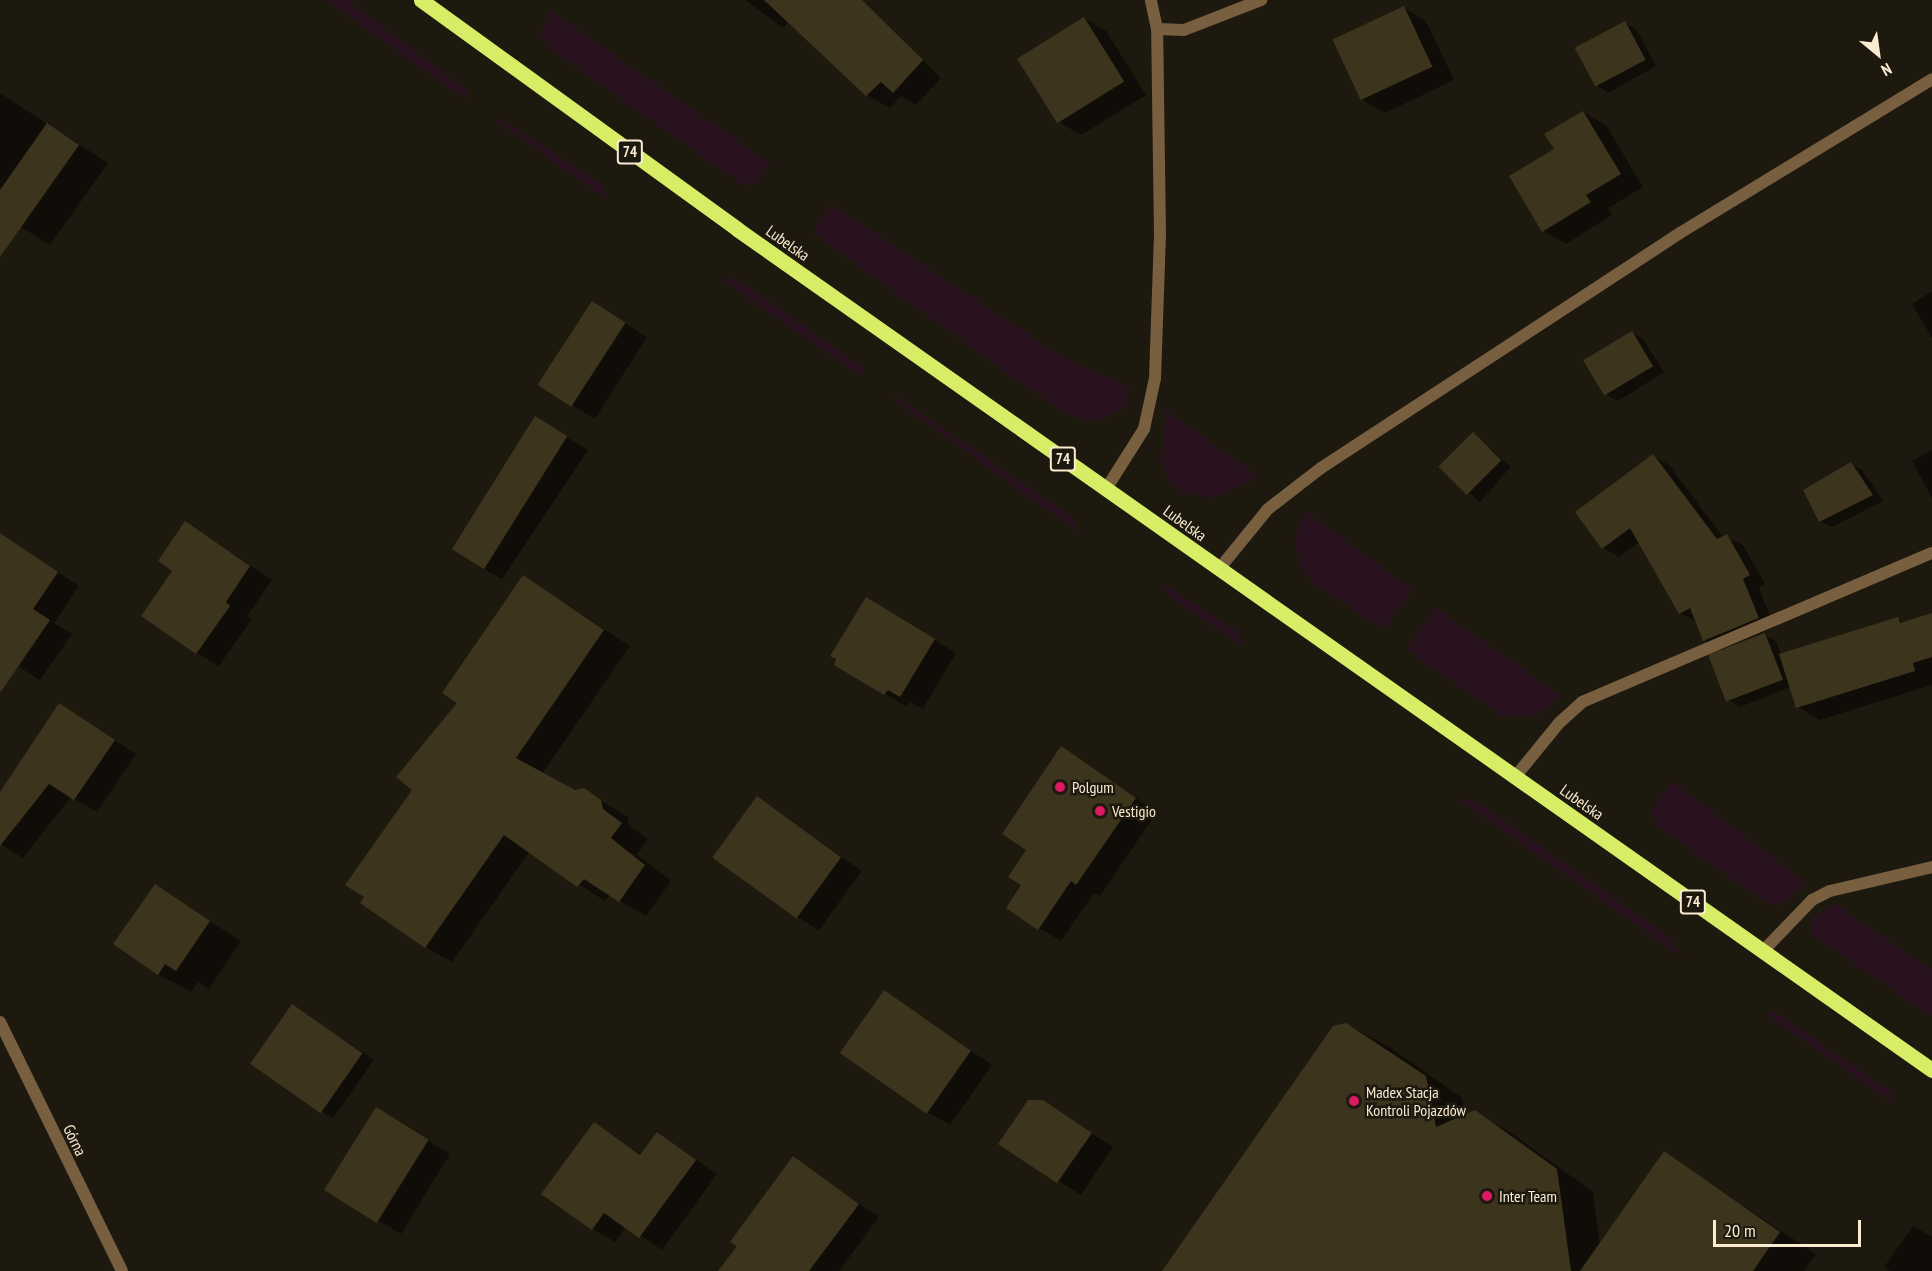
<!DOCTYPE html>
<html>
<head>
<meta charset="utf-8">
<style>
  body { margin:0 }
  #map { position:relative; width:1932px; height:1271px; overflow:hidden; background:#1e190f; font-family:"PT Sans Narrow",sans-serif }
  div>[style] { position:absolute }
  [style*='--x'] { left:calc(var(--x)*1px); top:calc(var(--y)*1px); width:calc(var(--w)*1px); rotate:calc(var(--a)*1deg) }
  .green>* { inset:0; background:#27121d }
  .shadow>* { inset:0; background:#0007; transform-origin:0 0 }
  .building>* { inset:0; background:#3c341d; transform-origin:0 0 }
  .minor>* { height:12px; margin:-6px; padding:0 6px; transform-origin:6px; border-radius:6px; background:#775f3f }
  .primary>* { height:15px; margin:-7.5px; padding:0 7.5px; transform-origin:7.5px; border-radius:7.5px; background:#d7ed65 }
  .dots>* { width:16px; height:16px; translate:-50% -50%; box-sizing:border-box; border:3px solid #1e190f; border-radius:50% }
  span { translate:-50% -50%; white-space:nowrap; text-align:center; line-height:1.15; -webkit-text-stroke:5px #1e190f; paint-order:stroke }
  .shield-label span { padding:2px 4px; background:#1e190f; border:2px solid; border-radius:4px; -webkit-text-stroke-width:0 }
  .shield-label { font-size:15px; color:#faebd1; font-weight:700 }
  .street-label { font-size:16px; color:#faebd1 }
  .poi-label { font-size:16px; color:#faebd1 }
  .left { translate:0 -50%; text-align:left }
  .north { position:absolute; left:1848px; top:24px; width:60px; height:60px; -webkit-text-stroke:4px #1e190f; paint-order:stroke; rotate:151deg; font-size:16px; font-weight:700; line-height:24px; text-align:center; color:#faebd1 }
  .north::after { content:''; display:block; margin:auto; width:21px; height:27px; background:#faebd1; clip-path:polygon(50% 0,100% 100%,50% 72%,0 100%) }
  .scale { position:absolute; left:1713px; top:1220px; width:148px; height:27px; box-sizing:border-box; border:3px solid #faebd1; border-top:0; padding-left:8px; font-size:18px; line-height:21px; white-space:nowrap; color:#faebd1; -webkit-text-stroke:4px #1e190f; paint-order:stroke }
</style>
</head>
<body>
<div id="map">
  <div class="green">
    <div style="clip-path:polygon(325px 0,347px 0,467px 90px,466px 100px)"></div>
    <div style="clip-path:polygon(550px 10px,771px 164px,759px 181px,751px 186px,740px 183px,547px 47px,540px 33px)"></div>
    <div style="clip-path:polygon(500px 118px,602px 185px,608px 200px,495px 121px)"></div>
    <div style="clip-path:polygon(831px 204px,1069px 361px,1131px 387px,1124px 408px,1102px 420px,1086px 421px,1064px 412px,1008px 374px,813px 233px)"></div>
    <div style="clip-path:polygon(735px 277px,861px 366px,863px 378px,723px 281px)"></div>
    <div style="clip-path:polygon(896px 396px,1072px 517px,1082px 535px,891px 398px)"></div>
    <div style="clip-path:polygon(1166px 410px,1260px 477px,1214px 498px,1183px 493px,1169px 481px,1161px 465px)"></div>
    <div style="clip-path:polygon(1305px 511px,1413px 590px,1383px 630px,1313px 582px,1300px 565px,1294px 541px)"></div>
    <div style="clip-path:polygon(1164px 585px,1239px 632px,1242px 647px,1159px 588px)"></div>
    <div style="clip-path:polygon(1435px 607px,1561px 696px,1536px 716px,1503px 717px,1406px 649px)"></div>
    <div style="clip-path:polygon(1672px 781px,1806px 883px,1779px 906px,1767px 904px,1656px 825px,1651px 811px)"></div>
    <div style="clip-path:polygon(1456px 798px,1477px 801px,1673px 940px,1682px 957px)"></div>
    <div style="clip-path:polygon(1835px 904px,1932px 970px,1932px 1017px,1812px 935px,1810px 927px,1815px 916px)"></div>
    <div style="clip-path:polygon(1775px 1012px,1890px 1091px,1893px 1103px,1767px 1015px)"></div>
  </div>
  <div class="shadow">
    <div style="clip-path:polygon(745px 0,861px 0,941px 78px,916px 105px,901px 96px,890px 108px,867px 95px,789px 21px,783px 28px)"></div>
    <div style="clip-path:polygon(1404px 8px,1426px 21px,1454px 80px,1385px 113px,1363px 100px)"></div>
    <div style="clip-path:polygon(1084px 18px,1106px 31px,1146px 95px,1081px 135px,1059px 122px,1019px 59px)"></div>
    <div style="clip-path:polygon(1625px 23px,1636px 29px,1656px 66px,1608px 93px,1597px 86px)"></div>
    <div style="clip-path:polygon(0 93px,108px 163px,50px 245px,0 214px)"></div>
    <div style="clip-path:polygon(1583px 112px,1606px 125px,1643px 187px,1608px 208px,1612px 215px,1566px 244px,1544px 231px,1556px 149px)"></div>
    <div style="clip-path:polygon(1932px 291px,1932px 338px,1912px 304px)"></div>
    <div style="clip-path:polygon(593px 303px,647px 337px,595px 419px,573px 406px)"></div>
    <div style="clip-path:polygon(1632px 333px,1643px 339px,1664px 372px,1618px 401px,1607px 395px)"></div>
    <div style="clip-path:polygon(536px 418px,588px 450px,502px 579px,480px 567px)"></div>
    <div style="left:1473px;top:434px;width:50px;height:47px;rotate:41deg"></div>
    <div style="clip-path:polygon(1932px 450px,1932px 498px,1912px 461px)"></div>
    <div style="clip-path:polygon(1653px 456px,1669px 465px,1723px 537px,1743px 545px,1765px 584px,1759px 588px,1774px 627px,1721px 650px,1704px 640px,1697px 622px,1680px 613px,1640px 542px,1619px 557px,1603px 548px)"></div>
    <div style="clip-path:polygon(1851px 464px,1862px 470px,1883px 501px,1832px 527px,1821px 521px)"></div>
    <div style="clip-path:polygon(186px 523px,272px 580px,247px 616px,251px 620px,219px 666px,197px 653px,174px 571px)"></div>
    <div style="clip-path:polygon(0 534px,79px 586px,54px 623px,72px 634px,40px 680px,0 655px)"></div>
    <div style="clip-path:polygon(524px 577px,630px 646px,542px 774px,574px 792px,584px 790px,628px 817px,629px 826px,648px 839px,637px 855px,671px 881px,646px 916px,610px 895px,605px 901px,529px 852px,452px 962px,425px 947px,414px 790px)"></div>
    <div style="clip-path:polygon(889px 612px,956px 653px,923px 709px,910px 702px,907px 707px,835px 664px)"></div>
    <div style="clip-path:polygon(1932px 615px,1932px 685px,1820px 720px,1798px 707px,1791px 687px,1740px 707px,1729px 700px,1765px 635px,1776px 641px,1781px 655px,1898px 619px,1906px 623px)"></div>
    <div style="clip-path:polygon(60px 705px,136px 754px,97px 812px,71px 797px,23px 858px,0 844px,0 795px)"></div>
    <div style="clip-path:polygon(1061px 748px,1157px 812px,1100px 896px,1094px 893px,1061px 941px,1039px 928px,1023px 885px,1028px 849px)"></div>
    <div style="clip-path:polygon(758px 798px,862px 871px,819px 930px,797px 917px)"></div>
    <div style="clip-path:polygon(155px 886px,241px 941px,209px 989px,198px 982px,191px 992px,158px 974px)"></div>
    <div style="clip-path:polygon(885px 992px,992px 1065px,950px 1125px,927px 1112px)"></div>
    <div style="clip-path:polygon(293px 1006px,374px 1060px,333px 1118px,322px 1112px)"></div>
    <div style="clip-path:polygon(1346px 1024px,1391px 1048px,1462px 1098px,1465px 1116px,1474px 1112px,1511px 1133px,1593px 1192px,1600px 1245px,1664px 1153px,1816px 1254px,1804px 1271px,1163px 1271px)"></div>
    <div style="clip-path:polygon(1043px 1102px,1113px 1147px,1081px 1195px,1000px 1144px)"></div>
    <div style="clip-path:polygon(399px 1122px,450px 1154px,401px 1234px,326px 1189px)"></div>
    <div style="clip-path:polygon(594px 1124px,642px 1155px,658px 1134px,717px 1174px,662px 1250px,626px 1226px,615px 1242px,592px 1229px)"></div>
    <div style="clip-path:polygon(793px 1158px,879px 1217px,839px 1271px,737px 1271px,739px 1246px)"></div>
    <div style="clip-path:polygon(1913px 1226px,1932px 1237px,1932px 1271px,1890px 1271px,1884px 1267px)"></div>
  </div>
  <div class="building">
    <div style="clip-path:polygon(764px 0,862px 0,923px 60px,893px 93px,881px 82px,866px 96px)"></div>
    <div style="left:1404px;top:6px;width:67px;height:79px;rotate:65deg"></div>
    <div style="left:1084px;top:17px;width:76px;height:79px;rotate:58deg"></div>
    <div style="left:1625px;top:21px;width:44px;height:57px;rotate:62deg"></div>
    <div style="clip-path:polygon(1583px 111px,1621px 174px,1586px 195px,1591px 202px,1542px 232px,1509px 176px,1554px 149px,1544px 134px)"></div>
    <div style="clip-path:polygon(47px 123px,79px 145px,0 257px,0 190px)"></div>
    <div style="left:592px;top:301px;width:40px;height:100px;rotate:33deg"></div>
    <div style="left:1632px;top:331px;width:41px;height:57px;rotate:59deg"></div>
    <div style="left:535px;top:416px;width:38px;height:157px;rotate:32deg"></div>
    <div style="left:1473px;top:432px;width:40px;height:49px;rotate:45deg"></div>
    <div style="clip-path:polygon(1653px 454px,1717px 539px,1727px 534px,1750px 575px,1743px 579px,1759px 618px,1703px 641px,1690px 608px,1679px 614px,1630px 528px,1602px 549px,1575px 512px)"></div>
    <div style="clip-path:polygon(1851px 462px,1873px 495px,1819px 522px,1803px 490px)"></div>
    <div style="clip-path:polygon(185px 521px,250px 566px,226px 602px,230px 606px,196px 654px,141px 616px,172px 571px,158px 561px)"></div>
    <div style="clip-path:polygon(0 533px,58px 572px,33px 609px,50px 620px,0 693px)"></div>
    <div style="clip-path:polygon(523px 575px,604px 630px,516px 758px,575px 790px,584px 788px,601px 800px,603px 809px,622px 823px,611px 838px,645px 865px,619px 902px,584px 879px,577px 887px,504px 835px,425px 948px,360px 903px,364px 897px,345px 885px,412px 790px,396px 777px,457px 703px,442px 693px)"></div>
    <div style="clip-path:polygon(866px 597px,935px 639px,900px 697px,888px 690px,884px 695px,834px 665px,836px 659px,830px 656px)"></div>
    <div style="clip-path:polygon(1932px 613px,1932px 657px,1913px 663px,1915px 671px,1796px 708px,1779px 654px,1898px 617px,1900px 623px)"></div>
    <div style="left:1765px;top:633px;width:50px;height:61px;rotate:69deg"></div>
    <div style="clip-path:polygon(59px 703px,115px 740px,74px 800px,49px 784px,0 846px,0 792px)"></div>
    <div style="clip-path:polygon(1061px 746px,1136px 798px,1076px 885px,1071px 881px,1038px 930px,1006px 908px,1021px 885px,1008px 877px,1026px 850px,1002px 834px)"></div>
    <div style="left:757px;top:796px;width:104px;height:76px;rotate:36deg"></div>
    <div style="clip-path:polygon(155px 884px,210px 921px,176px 971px,165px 964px,158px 975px,113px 944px)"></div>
    <div style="left:884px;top:990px;width:106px;height:77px;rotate:35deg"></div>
    <div style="left:292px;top:1004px;width:86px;height:73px;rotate:35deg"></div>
    <div style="clip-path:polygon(1346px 1023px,1426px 1076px,1436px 1127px,1475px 1110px,1557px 1169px,1571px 1271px,1162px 1271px,1333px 1026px)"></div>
    <div style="clip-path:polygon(1028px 1100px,1043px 1100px,1092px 1133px,1057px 1183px,998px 1144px)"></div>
    <div style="left:376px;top:1107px;width:62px;height:98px;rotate:32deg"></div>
    <div style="clip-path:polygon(594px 1122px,640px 1155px,657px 1132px,696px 1160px,639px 1238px,604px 1213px,592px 1230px,541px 1194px)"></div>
    <div style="clip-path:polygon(1664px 1151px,1780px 1232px,1753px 1271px,1580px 1271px)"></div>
    <div style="clip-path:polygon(793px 1156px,859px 1204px,809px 1271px,718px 1271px,737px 1246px,730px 1242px)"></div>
  </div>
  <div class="minor">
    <div style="--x:1157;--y:29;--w:27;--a:2"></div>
    <div style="--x:1184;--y:30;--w:83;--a:-21.3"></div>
    <div style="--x:1106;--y:489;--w:71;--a:-57.7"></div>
    <div style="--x:1144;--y:429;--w:52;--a:-77.8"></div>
    <div style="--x:1155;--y:378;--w:143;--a:-88"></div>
    <div style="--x:1160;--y:235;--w:206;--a:-90.8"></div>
    <div style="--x:1157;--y:29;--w:30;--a:-102"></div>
    <div style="--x:1219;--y:569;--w:77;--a:-50.8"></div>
    <div style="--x:1268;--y:509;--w:67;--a:-37.7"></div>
    <div style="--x:1321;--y:468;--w:429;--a:-33.2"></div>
    <div style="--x:1680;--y:233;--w:295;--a:-31.4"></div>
    <div style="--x:1515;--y:777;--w:70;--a:-50.8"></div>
    <div style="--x:1559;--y:723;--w:31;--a:-42"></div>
    <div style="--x:1582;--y:702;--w:380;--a:-23.1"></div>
    <div style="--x:1763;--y:951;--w:71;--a:-46.1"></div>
    <div style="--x:1812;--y:900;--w:20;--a:-27"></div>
    <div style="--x:1830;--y:891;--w:105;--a:-13.2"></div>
    <div style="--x:0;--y:1022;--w:277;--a:63.9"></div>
  </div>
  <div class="primary">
    <div style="--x:421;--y:0;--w:390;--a:35.9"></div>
    <div style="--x:737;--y:229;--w:1461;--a:35.14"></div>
  </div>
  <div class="dots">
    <div style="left:1060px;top:787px;background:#dc1a61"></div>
    <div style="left:1100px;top:811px;background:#dc1a61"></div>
    <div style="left:1354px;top:1101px;background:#dc1a61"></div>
    <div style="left:1487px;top:1196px;background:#dc1a61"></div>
  </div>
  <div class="shield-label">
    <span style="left:630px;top:152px">74</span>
    <span style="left:1063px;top:459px">74</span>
    <span style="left:1693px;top:902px">74</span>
  </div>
  <div class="street-label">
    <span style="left:788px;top:243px;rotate:35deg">Lubelska</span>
    <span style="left:1185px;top:523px;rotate:36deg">Lubelska</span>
    <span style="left:1582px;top:802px;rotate:35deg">Lubelska</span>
    <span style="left:75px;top:1140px;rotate:64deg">Górna</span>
  </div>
  <div class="poi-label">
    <span class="left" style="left:1072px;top:787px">Polgum</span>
    <span class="left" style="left:1112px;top:811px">Vestigio</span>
    <span class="left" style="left:1366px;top:1101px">Madex Stacja<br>Kontroli Pojazdów</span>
    <span class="left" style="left:1499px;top:1196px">Inter Team</span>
  </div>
  <div class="north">N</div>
  <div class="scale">20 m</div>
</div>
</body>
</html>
